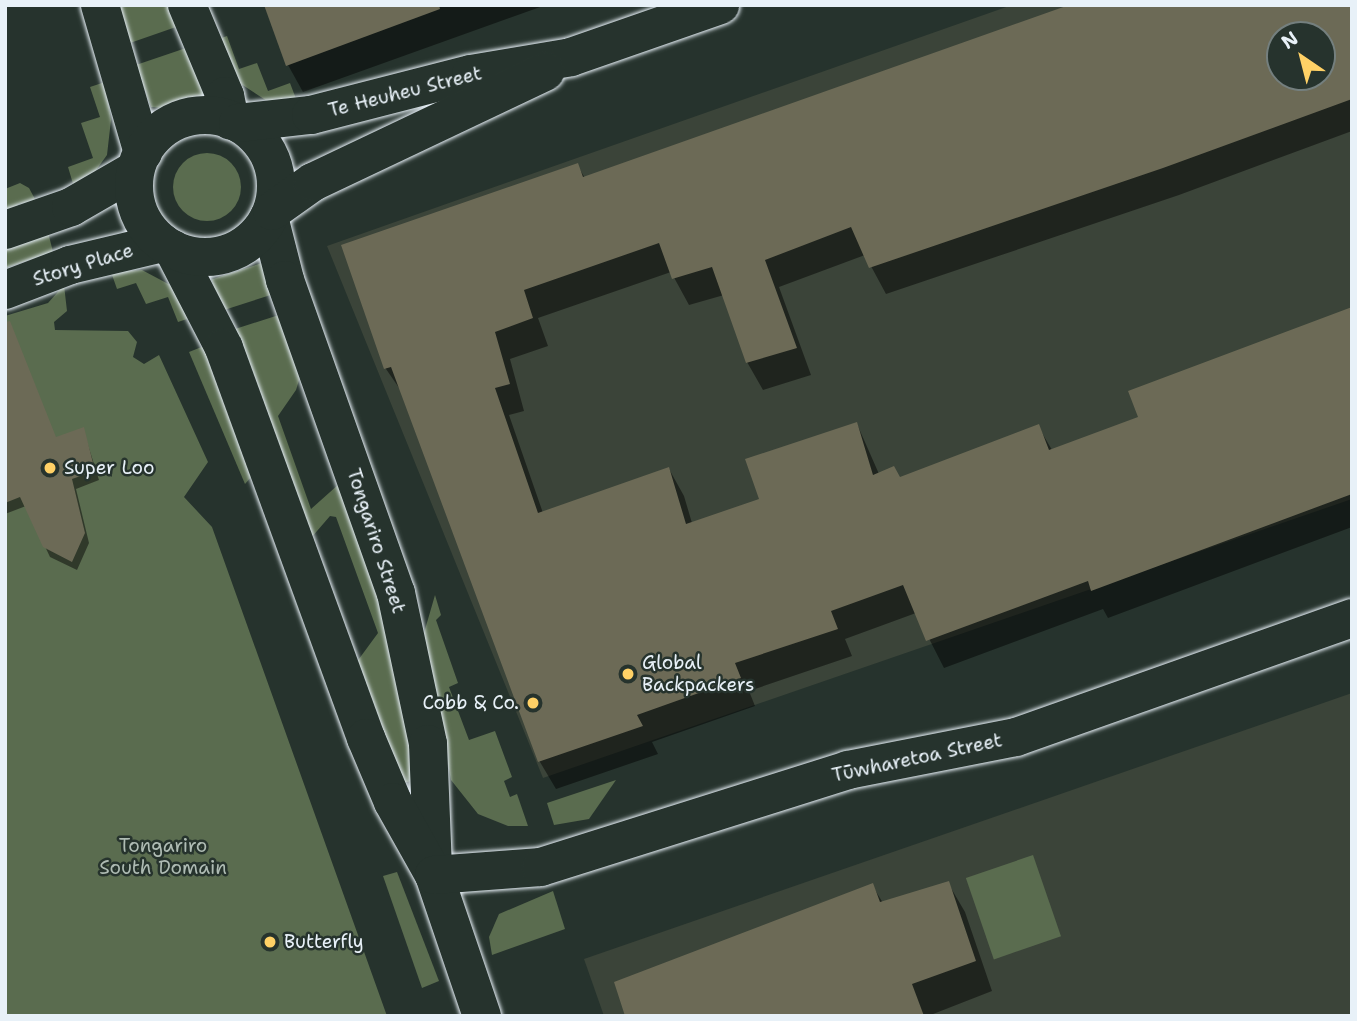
<!DOCTYPE html>
<html>
<head>
<meta charset="utf-8">
<style>
  body { margin:0 }
  #map { position:relative; width:1357px; height:1021px; overflow:hidden; background:#26332d; font-family:"Shantell Sans",sans-serif }
  div>[style] { position:absolute }
  [style*='--x'] { left:calc(var(--x)*1px); top:calc(var(--y)*1px); width:calc(var(--w)*1px); rotate:calc(var(--a)*1deg) }
  .built>* { inset:0; background:#3b4439 }
  .green>* { inset:0; background:#5a6c4f; transform-origin:0 0 }
  .round { border-radius:50% }
  .shadow>* { inset:0; background:#0007 }
  .building>* { inset:0; background:#6c6a56 }
  .roads { filter:drop-shadow(0 0 2px #e8f1f8) drop-shadow(0 0 2px #e8f1f8) }
  .minor>* { height:38px; margin:-19px; padding:0 19px; transform-origin:19px; border-radius:19px; background:#26332d }
  .tertiary>* { height:38px; margin:-19px; padding:0 19px; transform-origin:19px; border-radius:19px; background:#26332d }
  .tertiary>.ring { margin:-19px; padding:0; box-sizing:content-box; background:none; border:38px solid #26332d; border-radius:50% }
  .dots>* { width:19px; height:19px; translate:-50% -50%; box-sizing:border-box; border:4px solid #26332d; border-radius:50% }
  span { translate:-50% -50%; white-space:nowrap; text-align:center; line-height:1.15; -webkit-text-stroke:5px #26332d; paint-order:stroke }
  .street-label { font-size:19px; color:#e8f1f8 }
  .poi-label { font-size:19px; color:#e8f1f8 }
  .left { translate:0 -50%; text-align:left }
  .right { translate:-100% -50%; text-align:right }
  .park-label { font-size:19px; color:#afbcb4 }
  .frame { position:absolute; inset:0; border:7px solid #e8f1f8; pointer-events:none }
  .north { position:absolute; left:1266px; top:21px; width:70px; height:70px; box-sizing:border-box; background:#26332d; border:2px solid #747f7e; border-radius:50%; rotate:325deg; font-size:19px; font-weight:700; line-height:28px; text-align:center; color:#e8f1f8 }
  .north::after { content:''; display:block; margin:auto; width:24px; height:32px; background:#ffd166; clip-path:polygon(50% 0,100% 100%,50% 72%,0 100%) }
</style>
</head>
<body>
<div id="map">
  <div class="built">
    <div style="clip-path:polygon(evenodd,1012px 5px,1352px 5px,1352px 499px,543px 778px,327px 246px,1012px 5px,1280px 35px,1322px 35px,1322px 77px,1280px 77px,1280px 35px)"></div>
    <div style="clip-path:polygon(1352px 693px,1352px 1016px,604px 1016px,584px 959px)"></div>
  </div>
  <div class="green">
    <div style="clip-path:polygon(116px 5px,171px 5px,176px 27px,130px 43px)"></div>
    <div style="clip-path:polygon(227px 36px,239px 69px,257px 63px,268px 91px,290px 83px,298px 104px,267px 101px,238px 82px,216px 40px)"></div>
    <div style="clip-path:polygon(186px 48px,206px 96px,164px 108px,151px 107px,136px 65px)"></div>
    <div style="clip-path:polygon(105px 82px,111px 120px,107px 155px,94px 173px,74px 187px,68px 167px,93px 158px,81px 123px,100px 117px,90px 87px)"></div>
    <div class="round" style="left:173px;top:153px;width:68px;height:68px"></div>
    <div style="clip-path:polygon(20px 183px,29px 188px,36px 201px,18px 204px,17px 209px,5px 213px,5px 189px)"></div>
    <div style="clip-path:polygon(47px 228px,53px 252px,5px 268px,5px 244px)"></div>
    <div style="left:262px;top:263px;width:33px;height:53px;rotate:72deg"></div>
    <div style="clip-path:polygon(142px 270px,174px 287px,193px 317px,178px 322px,168px 297px,146px 304px,136px 283px,117px 289px,111px 272px)"></div>
    <div style="clip-path:polygon(64px 285px,67px 311px,54px 322px,55px 330px,128px 331px,137px 342px,133px 357px,144px 364px,159px 355px,208px 462px,184px 497px,212px 527px,387px 1016px,5px 1016px,5px 316px,48px 303px)"></div>
    <div style="clip-path:polygon(282px 314px,301px 374px,296px 390px,278px 416px,311px 509px,339px 484px,381px 596px,405px 694px,412px 780px,408px 782px,401px 782px,356px 663px,378px 633px,336px 517px,330px 516px,311px 538px,232px 330px)"></div>
    <div style="clip-path:polygon(204px 346px,252px 476px,245px 484px,189px 352px)"></div>
    <div style="clip-path:polygon(435px 595px,441px 615px,436px 620px,458px 683px,449px 687px,469px 740px,495px 731px,512px 777px,504px 781px,510px 797px,517px 794px,528px 826px,508px 826px,478px 814px,451px 780px,424px 633px)"></div>
    <div style="clip-path:polygon(616px 780px,589px 819px,554px 825px,547px 803px)"></div>
    <div style="left:1033px;top:855px;width:86px;height:71px;rotate:71deg"></div>
    <div style="clip-path:polygon(397px 872px,439px 981px,422px 988px,383px 876px)"></div>
    <div style="clip-path:polygon(553px 891px,565px 929px,492px 955px,489px 937px,499px 914px)"></div>
  </div>
  <div class="shadow">
    <div style="clip-path:polygon(266px 5px,543px 6px,303px 92px,288px 65px)"></div>
    <div style="clip-path:polygon(evenodd,1352px 5px,1352px 131px,1179px 195px,886px 294px,865px 255px,779px 287px,811px 375px,763px 390px,747px 362px,724px 295px,689px 305px,671px 272px,538px 318px,548px 346px,510px 359px,524px 411px,509px 415px,543px 513px,669px 469px,684px 496px,692px 523px,761px 500px,857px 424px,879px 474px,900px 479px,1038px 426px,1052px 450px,1140px 418px,1352px 309px,1352px 527px,1108px 618px,1103px 609px,944px 668px,916px 613px,845px 639px,852px 656px,749px 691px,755px 706px,652px 742px,658px 754px,556px 789px,540px 762px,404px 395px,386px 369px,344px 247px,577px 165px,585px 178px,1352px 5px,1280px 35px,1322px 35px,1322px 77px,1280px 77px,1280px 35px)"></div>
    <div style="clip-path:polygon(83px 429px,99px 480px,76px 489px,89px 543px,77px 570px,50px 557px,26px 506px,5px 514px,5px 456px)"></div>
    <div style="clip-path:polygon(948px 883px,965px 912px,992px 991px,928px 1016px,627px 1016px,872px 885px,883px 903px)"></div>
  </div>
  <div class="building">
    <div style="clip-path:polygon(264px 5px,439px 5px,440px 9px,286px 66px)"></div>
    <div style="clip-path:polygon(evenodd,1069px 5px,1352px 5px,1352px 99px,1163px 168px,869px 268px,851px 227px,765px 260px,797px 348px,746px 363px,712px 267px,672px 279px,659px 243px,524px 290px,533px 318px,495px 332px,510px 384px,495px 388px,538px 513px,669px 467px,686px 524px,759px 499px,745px 459px,857px 422px,873px 475px,894px 466px,900px 477px,1039px 424px,1049px 450px,1138px 417px,1128px 391px,1352px 307px,1352px 494px,1091px 591px,1088px 581px,926px 641px,903px 585px,831px 611px,838px 629px,735px 663px,741px 678px,637px 715px,643px 726px,538px 762px,391px 367px,384px 369px,341px 245px,578px 163px,583px 177px,1069px 5px,1280px 35px,1322px 35px,1322px 77px,1280px 77px,1280px 35px)"></div>
    <div style="clip-path:polygon(10px 321px,56px 437px,84px 427px,95px 471px,72px 479px,85px 533px,72px 562px,43px 547px,20px 497px,5px 503px,5px 322px)"></div>
    <div style="clip-path:polygon(949px 881px,976px 961px,912px 984px,924px 1016px,625px 1016px,614px 982px,873px 883px,880px 902px)"></div>
  </div>
  <div class="roads">
    <div class="minor">
      <div style="--x:269;--y:217;--w:65;--a:75.7"></div>
      <div style="--x:285;--y:280;--w:332;--a:70.5"></div>
      <div style="--x:396;--y:593;--w:154;--a:78"></div>
      <div style="--x:428;--y:744;--w:126;--a:87.7"></div>
      <div style="--x:5;--y:230;--w:70;--a:-19.2"></div>
      <div style="--x:71;--y:207;--w:74;--a:-30"></div>
      <div style="--x:173;--y:249;--w:111;--a:62.7"></div>
      <div style="--x:224;--y:348;--w:415;--a:70"></div>
      <div style="--x:366;--y:738;--w:69;--a:67.1"></div>
      <div style="--x:393;--y:802;--w:84;--a:60.7"></div>
      <div style="--x:434;--y:875;--w:149;--a:71.2"></div>
      <div style="--x:5;--y:290;--w:70;--a:-21"></div>
      <div style="--x:70;--y:265;--w:95;--a:-13.4"></div>
      <div style="--x:434;--y:875;--w:107;--a:-4.3"></div>
      <div style="--x:541;--y:867;--w:322;--a:-17.5"></div>
      <div style="--x:848;--y:770;--w:171;--a:-11.1"></div>
      <div style="--x:1016;--y:737;--w:356;--a:-19.5"></div>
    </div>
    <div class="tertiary">
      <div style="--x:100;--y:5;--w:154;--a:73.8"></div>
      <div style="--x:187;--y:5;--w:99;--a:67.3"></div>
      <div style="--x:225;--y:96;--w:25;--a:78"></div>
      <div class="ring" style="left:134px;top:115px;width:104px;height:104px"></div>
      <div style="--x:238;--y:123;--w:73;--a:-6.3"></div>
      <div style="--x:311;--y:115;--w:165;--a:-14.4"></div>
      <div style="--x:471;--y:74;--w:101;--a:-9.6"></div>
      <div style="--x:571;--y:57;--w:158;--a:-19.2"></div>
      <div style="--x:272;--y:211;--w:50;--a:-35.3"></div>
      <div style="--x:313;--y:182;--w:257;--a:-25.4"></div>
    </div>
  </div>
  <div class="dots">
    <div style="left:50px;top:468px;background:#ffd166"></div>
    <div style="left:628px;top:674px;background:#ffd166"></div>
    <div style="left:533px;top:703px;background:#ffd166"></div>
    <div style="left:270px;top:942px;background:#ffd166"></div>
  </div>
  <div class="street-label">
    <span style="left:405px;top:92px;rotate:-14deg">Te Heuheu Street</span>
    <span style="left:83px;top:265px;rotate:-17deg">Story Place</span>
    <span style="left:376px;top:541px;rotate:72deg">Tongariro Street</span>
    <span style="left:917px;top:758px;rotate:-12deg">Tūwharetoa Street</span>
  </div>
  <div class="poi-label">
    <span class="left" style="left:64px;top:468px">Super Loo</span>
    <span class="left" style="left:642px;top:674px">Global<br>Backpackers</span>
    <span class="right" style="left:519px;top:703px">Cobb &amp; Co.</span>
    <span class="left" style="left:284px;top:942px">Butterfly</span>
  </div>
  <div class="park-label">
    <span style="left:163px;top:857px">Tongariro<br>South Domain</span>
  </div>
  <div class="frame"></div>
  <div class="north">N</div>
</div>
</body>
</html>
